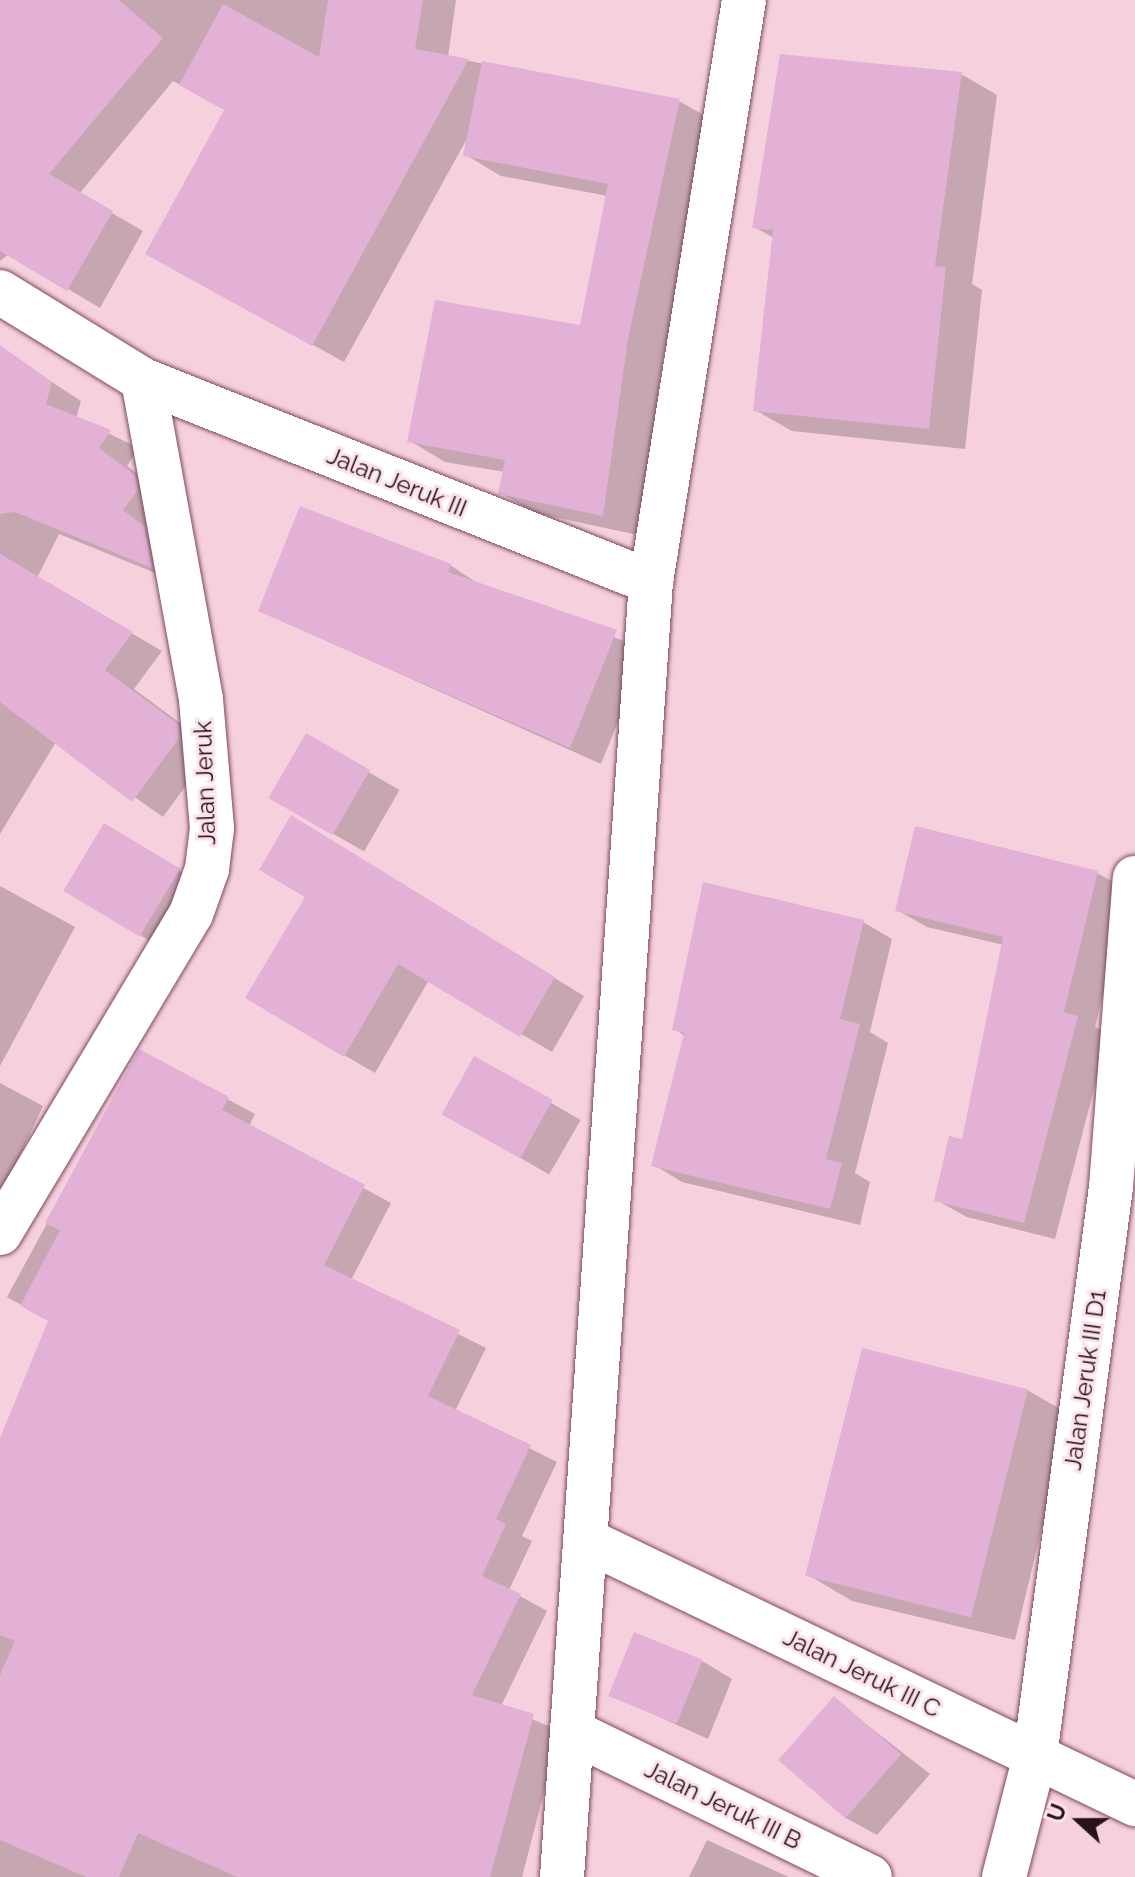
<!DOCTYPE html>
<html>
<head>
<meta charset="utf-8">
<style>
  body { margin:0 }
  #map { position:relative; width:1135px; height:1877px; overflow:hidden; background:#f7d0de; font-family:Raleway,sans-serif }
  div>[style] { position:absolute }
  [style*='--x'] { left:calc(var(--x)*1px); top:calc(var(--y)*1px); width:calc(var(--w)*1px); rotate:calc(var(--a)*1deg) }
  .shadow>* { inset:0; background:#0003; transform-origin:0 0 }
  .building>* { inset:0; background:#e3b0d6; transform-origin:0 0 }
  .roads { filter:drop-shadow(0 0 2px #7f495e) drop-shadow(0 0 2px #7f495e) }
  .minor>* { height:44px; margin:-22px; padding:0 22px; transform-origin:22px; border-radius:22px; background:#fff }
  span { translate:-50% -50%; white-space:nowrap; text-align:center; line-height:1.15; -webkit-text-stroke:6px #fce2ea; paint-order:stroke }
  .street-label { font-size:24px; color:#28121a }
  .north { position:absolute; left:1039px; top:1781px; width:80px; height:80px; -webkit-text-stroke:6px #fce2ea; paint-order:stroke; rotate:291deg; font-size:22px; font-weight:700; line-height:32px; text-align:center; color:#28121a }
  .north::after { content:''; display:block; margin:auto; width:28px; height:36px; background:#28121a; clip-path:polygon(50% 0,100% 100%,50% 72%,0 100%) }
</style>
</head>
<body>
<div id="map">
  <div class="shadow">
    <div style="clip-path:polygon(0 0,456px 0,448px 57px,679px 101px,714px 121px,663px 359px,638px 535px,535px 513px,500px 493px,505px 472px,445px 462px,410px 441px,582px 328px,608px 196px,501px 176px,466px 155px,469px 135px,344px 362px,179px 271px,226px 110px,173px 81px,79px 194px,143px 231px,100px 308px,9px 254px,0 261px)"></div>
    <div style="clip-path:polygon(961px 74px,997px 95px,972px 284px,982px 290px,965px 449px,792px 431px,755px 410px,774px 238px,754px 227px)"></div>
    <div style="clip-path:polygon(18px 360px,81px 401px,76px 418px,139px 448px,127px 466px,164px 494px,180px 583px,59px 534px,37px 578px,162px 651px,134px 689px,207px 743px,208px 755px,163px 817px,56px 742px,0 834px,0 374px)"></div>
    <div style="clip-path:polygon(450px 565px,480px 585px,647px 650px,601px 764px,260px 611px)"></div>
    <div style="left:306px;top:736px;width:108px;height:71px;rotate:30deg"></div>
    <div style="clip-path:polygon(322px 836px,584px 996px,552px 1052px,429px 980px,375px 1073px,247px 998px,308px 896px)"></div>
    <div style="clip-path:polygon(135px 843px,210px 889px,176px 957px,66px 890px)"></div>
    <div style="clip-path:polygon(1097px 873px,1128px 890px,1095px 1027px,1108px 1035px,1055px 1239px,967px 1217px,936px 1200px,963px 1141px,1004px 945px,927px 927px,897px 910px)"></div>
    <div style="clip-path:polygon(0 886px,75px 927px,0 1066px)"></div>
    <div style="clip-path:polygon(863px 922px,892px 939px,870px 1032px,888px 1043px,855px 1173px,870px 1182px,860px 1225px,682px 1182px,654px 1165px,685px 1036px,674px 1029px)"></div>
    <div style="clip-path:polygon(140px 1052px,255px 1114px,249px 1126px,391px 1203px,351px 1280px,486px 1348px,455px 1411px,557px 1462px,522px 1536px,532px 1541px,509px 1590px,547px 1611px,501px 1706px,560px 1731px,522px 1877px,0 1877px,0 1443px,50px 1321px,7px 1297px)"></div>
    <div style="left:475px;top:1059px;width:122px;height:63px;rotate:30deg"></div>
    <div style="clip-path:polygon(0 1083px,43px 1106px,0 1198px)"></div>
    <div style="clip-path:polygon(1027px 1390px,1069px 1414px,1015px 1640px,852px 1601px,810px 1576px)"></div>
    <div style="clip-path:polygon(702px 1661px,732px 1679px,708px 1739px,611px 1695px)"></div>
    <div style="clip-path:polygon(834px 1699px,930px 1774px,877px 1835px,846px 1818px)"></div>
    <div style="clip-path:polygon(707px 1840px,789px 1877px,689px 1877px)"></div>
  </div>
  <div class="building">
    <div style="clip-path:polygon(0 0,119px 0,163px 38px,49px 174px,113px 211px,67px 291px,0 251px)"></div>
    <div style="clip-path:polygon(328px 0,423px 0,415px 49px,469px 59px,312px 346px,145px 254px,224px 110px,179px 85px,223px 4px,319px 57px)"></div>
    <div style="clip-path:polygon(780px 54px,962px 72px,935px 266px,946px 267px,929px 429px,753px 411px,773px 230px,752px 228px)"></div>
    <div style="clip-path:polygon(482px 61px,680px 99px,628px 339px,603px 516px,498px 494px,505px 460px,407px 442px,435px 300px,580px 325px,608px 184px,463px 156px)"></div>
    <div style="clip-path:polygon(0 345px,52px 382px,46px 404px,111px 430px,99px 448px,135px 475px,138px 490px,123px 510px,144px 526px,152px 568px,15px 512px,0 514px)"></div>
    <div style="clip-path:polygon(300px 506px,451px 564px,448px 572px,617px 630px,570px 748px,258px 611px)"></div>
    <div style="clip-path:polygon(0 554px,133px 632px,105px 670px,178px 724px,179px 738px,132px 802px,0 702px)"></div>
    <div style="left:306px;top:733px;width:74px;height:75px;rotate:30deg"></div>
    <div style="clip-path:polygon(291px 815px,555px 977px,520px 1037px,398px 964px,344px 1057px,245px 998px,305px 897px,259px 870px)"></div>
    <div style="left:104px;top:823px;width:89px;height:79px;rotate:31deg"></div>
    <div style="clip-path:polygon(915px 826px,1098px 871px,1064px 1012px,1078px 1016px,1024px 1223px,934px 1201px,949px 1136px,962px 1139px,1003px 937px,895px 911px)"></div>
    <div style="clip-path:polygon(703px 882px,864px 920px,840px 1019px,860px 1024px,826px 1159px,842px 1163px,830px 1209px,651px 1166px,684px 1033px,672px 1030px)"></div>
    <div style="clip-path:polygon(139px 1049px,229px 1097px,222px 1110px,365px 1185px,324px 1265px,460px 1330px,428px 1396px,531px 1445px,496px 1519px,506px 1524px,482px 1576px,521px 1594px,472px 1695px,534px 1714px,490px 1877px,237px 1877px,138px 1833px,119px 1877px,86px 1877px,0 1840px,0 1675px,15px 1641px,0 1635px,0 1438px,48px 1321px,20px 1306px,60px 1230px,45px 1223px)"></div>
    <div style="left:474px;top:1056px;width:90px;height:67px;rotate:29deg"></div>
    <div style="left:862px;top:1348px;width:171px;height:235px;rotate:14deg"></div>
    <div style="left:634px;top:1632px;width:74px;height:69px;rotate:22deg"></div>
    <div style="left:834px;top:1696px;width:89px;height:85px;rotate:41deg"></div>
  </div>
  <div class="roads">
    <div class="minor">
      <div style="--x:0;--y:292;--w:168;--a:31.6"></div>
      <div style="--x:143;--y:380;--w:547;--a:21.68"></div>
      <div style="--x:0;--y:1233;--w:372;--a:-59.1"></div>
      <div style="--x:191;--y:914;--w:48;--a:-70.4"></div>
      <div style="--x:207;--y:869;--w:41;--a:-83"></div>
      <div style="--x:212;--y:828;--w:129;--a:-94.9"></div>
      <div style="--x:201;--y:699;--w:324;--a:-100.3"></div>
      <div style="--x:590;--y:1542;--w:605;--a:25.68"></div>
      <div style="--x:575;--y:1733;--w:328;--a:26"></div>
      <div style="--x:562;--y:1877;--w:1298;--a:-86.07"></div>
      <div style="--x:651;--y:582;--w:589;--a:-80.92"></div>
      <div style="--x:1004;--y:1877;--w:125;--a:-75.6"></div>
      <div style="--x:1035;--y:1756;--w:574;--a:-82.39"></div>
      <div style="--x:1111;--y:1187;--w:310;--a:-85.6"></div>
    </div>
  </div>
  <div class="street-label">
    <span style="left:397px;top:482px;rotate:22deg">Jalan Jeruk III</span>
    <span style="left:205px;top:783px;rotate:-92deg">Jalan Jeruk</span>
    <span style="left:1085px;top:1380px;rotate:-82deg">Jalan Jeruk III D1</span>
    <span style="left:862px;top:1673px;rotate:26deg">Jalan Jeruk III C</span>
    <span style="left:723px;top:1805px;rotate:26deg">Jalan Jeruk III B</span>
  </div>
  <div class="north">U</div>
</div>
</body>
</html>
